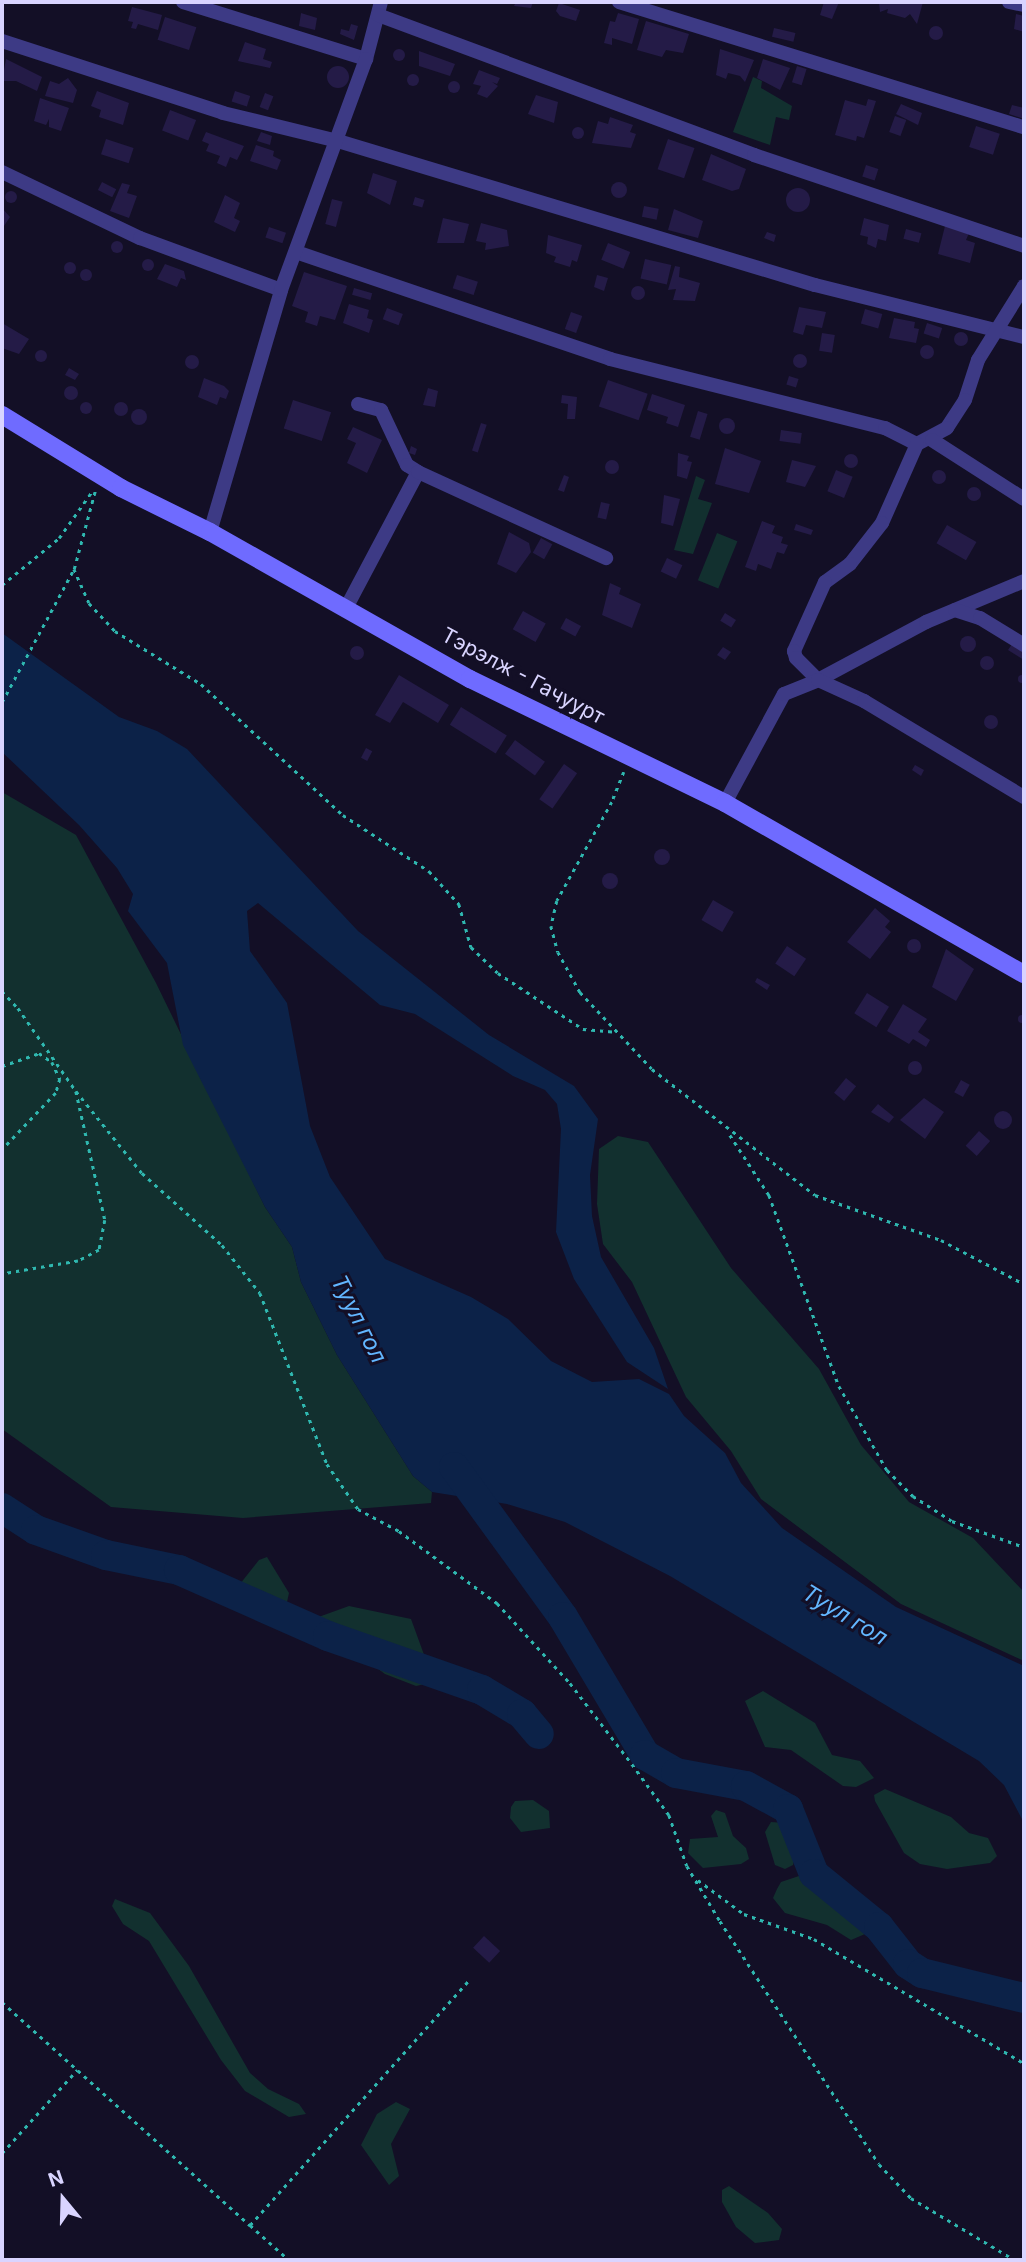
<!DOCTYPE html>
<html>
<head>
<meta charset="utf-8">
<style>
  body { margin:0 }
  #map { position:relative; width:1026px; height:2262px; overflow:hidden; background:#130f26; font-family:Inter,sans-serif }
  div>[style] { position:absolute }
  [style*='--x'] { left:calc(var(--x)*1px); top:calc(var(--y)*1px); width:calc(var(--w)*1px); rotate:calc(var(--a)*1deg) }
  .green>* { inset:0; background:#12302f; transform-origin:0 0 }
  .water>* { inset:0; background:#0c2248 }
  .river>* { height:30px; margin:-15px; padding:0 15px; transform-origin:15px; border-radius:15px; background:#0c2248 }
  .building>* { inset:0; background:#241b47; transform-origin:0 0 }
  .round { border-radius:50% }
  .path>* { height:2.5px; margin-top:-1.25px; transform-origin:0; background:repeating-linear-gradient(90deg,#2fb8b0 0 3.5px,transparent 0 8.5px) }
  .street>* { height:14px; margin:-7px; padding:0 7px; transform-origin:7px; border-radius:7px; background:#3d3a85 }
  .secondary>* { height:18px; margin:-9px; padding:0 9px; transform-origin:9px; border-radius:9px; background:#6f6bff }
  span { translate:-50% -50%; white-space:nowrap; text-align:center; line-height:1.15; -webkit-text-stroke:6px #130f26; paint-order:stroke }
  .street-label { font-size:21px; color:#d9d4ff }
  .water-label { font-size:23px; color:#62b6ff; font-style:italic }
  .frame { position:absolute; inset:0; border:4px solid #d9d4ff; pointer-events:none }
  .north { position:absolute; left:28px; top:2164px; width:70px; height:70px; -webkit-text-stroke:5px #130f26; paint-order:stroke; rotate:341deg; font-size:19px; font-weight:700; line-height:28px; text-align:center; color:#d9d4ff }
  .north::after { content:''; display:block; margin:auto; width:24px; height:32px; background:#d9d4ff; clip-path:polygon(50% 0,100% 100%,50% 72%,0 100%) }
</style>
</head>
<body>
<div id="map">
  <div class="green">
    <div style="clip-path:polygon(753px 77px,762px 81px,761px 88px,792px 106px,789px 120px,776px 117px,770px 145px,733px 132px)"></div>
    <div style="clip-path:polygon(696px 476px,705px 480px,698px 499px,712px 503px,693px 554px,674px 550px)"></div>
    <div style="left:717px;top:533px;width:22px;height:51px;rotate:22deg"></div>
    <div style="clip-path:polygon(2px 792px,76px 835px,156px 983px,265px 1207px,292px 1247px,301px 1282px,337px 1355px,413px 1476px,432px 1492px,431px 1503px,243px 1518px,111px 1507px,2px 1429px)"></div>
    <div style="clip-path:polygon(618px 1136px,648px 1142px,731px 1268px,819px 1369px,861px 1445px,909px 1502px,973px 1538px,1024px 1592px,1024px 1661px,901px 1604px,761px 1499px,731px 1451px,686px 1397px,632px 1282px,603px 1244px,597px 1204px,599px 1149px)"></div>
    <div style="clip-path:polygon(267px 1557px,289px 1593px,287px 1602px,257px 1596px,240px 1584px,259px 1560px)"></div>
    <div style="clip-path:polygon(349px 1606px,411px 1619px,434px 1682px,416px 1686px,385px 1674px,362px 1657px,317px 1645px,309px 1627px,313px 1619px)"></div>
    <div style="clip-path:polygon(763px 1691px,815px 1723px,832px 1755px,860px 1761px,874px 1778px,856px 1787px,843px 1786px,791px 1750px,765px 1747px,745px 1701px)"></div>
    <div style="clip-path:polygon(885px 1789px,951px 1817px,969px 1833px,988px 1838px,997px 1856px,990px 1863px,947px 1869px,920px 1864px,904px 1853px,875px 1801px,874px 1795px)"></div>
    <div style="clip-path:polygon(533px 1800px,549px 1811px,550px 1828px,521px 1832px,510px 1818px,511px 1807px,515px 1801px)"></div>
    <div style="clip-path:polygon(716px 1810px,725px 1813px,733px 1836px,746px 1848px,749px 1859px,741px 1864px,703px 1868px,688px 1853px,690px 1839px,718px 1837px,711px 1816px)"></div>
    <div style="clip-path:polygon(771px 1822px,784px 1823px,796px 1852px,793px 1865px,785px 1869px,775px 1865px,765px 1832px)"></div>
    <div style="clip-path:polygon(805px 1874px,861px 1918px,870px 1928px,865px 1934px,851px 1940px,827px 1925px,785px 1913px,773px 1898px,777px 1889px,781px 1882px)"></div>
    <div style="clip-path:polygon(115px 1899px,150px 1913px,189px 1966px,250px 2073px,268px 2089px,299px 2104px,306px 2114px,289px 2117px,245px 2091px,221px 2060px,149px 1941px,123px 1924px,112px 1906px)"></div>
    <div style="clip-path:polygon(396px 2102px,410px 2109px,391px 2144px,399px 2176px,389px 2185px,361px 2145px,377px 2114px)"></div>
    <div style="clip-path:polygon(729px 2186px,768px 2213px,782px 2229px,779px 2240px,755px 2243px,736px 2227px,722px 2202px,722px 2190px)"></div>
  </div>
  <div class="water">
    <div style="clip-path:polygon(2px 633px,119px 717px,157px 731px,187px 749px,358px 931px,489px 1035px,574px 1086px,598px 1119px,590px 1175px,592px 1216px,601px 1257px,654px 1348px,668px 1389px,627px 1362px,574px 1279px,556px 1232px,561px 1129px,557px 1104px,545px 1090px,513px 1076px,415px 1014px,380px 1005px,258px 903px,247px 911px,250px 951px,287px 1003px,310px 1126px,330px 1177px,385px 1259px,471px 1297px,508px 1319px,551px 1361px,592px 1382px,639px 1379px,669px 1394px,684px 1416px,725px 1453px,741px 1483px,782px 1528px,896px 1607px,1024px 1666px,1024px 1823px,1004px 1785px,979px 1761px,670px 1576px,565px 1522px,507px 1504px,432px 1492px,413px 1476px,337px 1355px,301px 1282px,292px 1247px,265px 1207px,183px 1045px,167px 963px,128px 911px,133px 894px,117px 868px,79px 825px,2px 752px)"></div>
  </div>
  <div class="river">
    <div style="--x:454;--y:1467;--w:185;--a:54"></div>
    <div style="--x:563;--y:1617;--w:161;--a:59.3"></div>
    <div style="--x:645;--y:1755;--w:36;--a:30"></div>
    <div style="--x:676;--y:1773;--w:71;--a:10.5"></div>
    <div style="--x:746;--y:1786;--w:48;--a:28.7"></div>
    <div style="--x:788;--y:1809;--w:70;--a:68.2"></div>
    <div style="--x:814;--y:1874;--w:84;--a:39.2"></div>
    <div style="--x:879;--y:1927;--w:47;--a:51.9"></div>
    <div style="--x:908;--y:1964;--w:17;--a:33"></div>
    <div style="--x:922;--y:1973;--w:105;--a:13.8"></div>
    <div style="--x:2;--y:1508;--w:40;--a:32.9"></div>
    <div style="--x:36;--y:1530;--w:74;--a:19.7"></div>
    <div style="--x:106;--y:1555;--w:75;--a:11.6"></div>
    <div style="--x:179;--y:1570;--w:163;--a:23.9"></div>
    <div style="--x:328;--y:1636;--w:163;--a:19.3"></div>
    <div style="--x:482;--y:1690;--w:47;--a:31"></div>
    <div style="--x:522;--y:1714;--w:26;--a:50"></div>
  </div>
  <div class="building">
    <div style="clip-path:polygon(516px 2px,533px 2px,531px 8px,514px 6px)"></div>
    <div style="clip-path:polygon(824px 2px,839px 2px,832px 19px,820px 15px)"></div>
    <div style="clip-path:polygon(879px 2px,923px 2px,917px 24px,910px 14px,905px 18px,887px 13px,888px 9px,880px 12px)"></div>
    <div style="clip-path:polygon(559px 3px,580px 10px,576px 21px,560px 16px,556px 11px)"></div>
    <div style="clip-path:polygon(132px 7px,162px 15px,158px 30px,138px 24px,136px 29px,131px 28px,133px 22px,128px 21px)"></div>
    <div style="clip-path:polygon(301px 13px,317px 18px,315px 30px,299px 26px)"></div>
    <div style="clip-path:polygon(618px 13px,639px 19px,632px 44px,612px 38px,612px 45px,604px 43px,610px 21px,615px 22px)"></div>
    <div style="clip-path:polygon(1016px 14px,1024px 16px,1024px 32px,1014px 29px)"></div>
    <div style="left:165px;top:17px;width:33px;height:24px;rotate:18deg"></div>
    <div style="clip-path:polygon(646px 21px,689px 34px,683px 53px,666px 50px,662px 57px,637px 50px)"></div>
    <div style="clip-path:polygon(351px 24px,358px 26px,354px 40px,340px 34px,341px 29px,349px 31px)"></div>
    <div class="round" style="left:929px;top:26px;width:14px;height:14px"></div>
    <div style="left:774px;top:28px;width:22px;height:9px;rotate:13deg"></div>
    <div style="clip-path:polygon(245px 42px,266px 49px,263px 59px,272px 62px,270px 68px,238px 61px)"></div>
    <div class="round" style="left:393px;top:49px;width:12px;height:12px"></div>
    <div style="clip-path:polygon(720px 49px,754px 60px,745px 82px,740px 76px,728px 73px,726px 79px,716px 75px)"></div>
    <div style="clip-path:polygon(419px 51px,455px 64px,450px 76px,419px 66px)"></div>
    <div style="clip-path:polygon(6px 59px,42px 77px,37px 91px,16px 81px,2px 81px)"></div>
    <div style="clip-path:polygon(763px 59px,790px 68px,780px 90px,757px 78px)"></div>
    <div style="left:797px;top:66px;width:10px;height:17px;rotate:17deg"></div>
    <div class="round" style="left:327px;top:66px;width:22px;height:22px"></div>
    <div style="clip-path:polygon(479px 70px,500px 78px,497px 84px,492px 82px,498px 86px,487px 98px,477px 94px,481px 86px,473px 84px)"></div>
    <div class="round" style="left:407px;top:74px;width:12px;height:12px"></div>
    <div style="clip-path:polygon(68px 78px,77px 90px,73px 103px,45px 96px,50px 81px,59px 84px)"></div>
    <div class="round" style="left:448px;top:81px;width:12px;height:12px"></div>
    <div style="clip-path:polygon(97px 91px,129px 103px,123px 125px,99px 117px,101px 110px,91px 106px)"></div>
    <div style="left:235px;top:91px;width:16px;height:11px;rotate:18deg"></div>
    <div style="left:265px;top:93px;width:9px;height:15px;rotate:21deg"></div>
    <div style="clip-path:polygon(536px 95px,558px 102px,554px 123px,528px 114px)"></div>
    <div style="clip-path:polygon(40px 98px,69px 108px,61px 131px,49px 127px,49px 119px,46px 125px,34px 121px)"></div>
    <div style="clip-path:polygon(868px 99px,876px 101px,864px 138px,857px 136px,856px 141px,835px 135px,845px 100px,866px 106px)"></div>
    <div style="clip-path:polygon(901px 104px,922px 113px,918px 125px,896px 114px)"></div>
    <div style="clip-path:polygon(1012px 105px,1024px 108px,1024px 119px,1009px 114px)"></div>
    <div style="left:170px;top:110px;width:28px;height:22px;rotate:21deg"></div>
    <div style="left:895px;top:116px;width:12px;height:17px;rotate:20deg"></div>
    <div style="clip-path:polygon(610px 117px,633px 125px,630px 132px,636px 134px,631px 148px,592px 143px,598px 121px,608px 124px)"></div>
    <div style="left:976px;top:126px;width:25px;height:22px;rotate:18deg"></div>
    <div class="round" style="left:572px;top:127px;width:12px;height:12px"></div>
    <div style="clip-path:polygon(206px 132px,244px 146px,237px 160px,230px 157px,226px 167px,217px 163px,220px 156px,206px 151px,209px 144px,202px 141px)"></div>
    <div style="clip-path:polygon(261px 132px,272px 136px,270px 145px,257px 141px)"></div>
    <div style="left:106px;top:139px;width:29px;height:16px;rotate:18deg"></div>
    <div style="left:668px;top:139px;width:28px;height:32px;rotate:19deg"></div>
    <div style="clip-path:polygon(256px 145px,274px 151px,273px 156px,281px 160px,277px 170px,250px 161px)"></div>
    <div style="clip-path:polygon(711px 154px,746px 169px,739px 189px,732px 191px,702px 180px)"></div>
    <div style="left:866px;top:165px;width:13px;height:12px;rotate:18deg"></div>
    <div style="clip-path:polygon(373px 173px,397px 181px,390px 205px,367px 193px)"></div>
    <div style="left:102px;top:182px;width:16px;height:9px;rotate:27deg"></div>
    <div class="round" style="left:611px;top:182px;width:16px;height:16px"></div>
    <div style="clip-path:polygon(122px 183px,130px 185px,127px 193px,137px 196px,129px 218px,110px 211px)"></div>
    <div class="round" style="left:786px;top:188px;width:24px;height:24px"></div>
    <div class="round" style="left:5px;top:191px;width:12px;height:12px"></div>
    <div style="clip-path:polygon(225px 195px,240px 203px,234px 218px,240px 221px,235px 232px,214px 222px)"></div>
    <div style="left:415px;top:197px;width:10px;height:8px;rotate:17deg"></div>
    <div style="left:332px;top:199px;width:11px;height:26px;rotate:15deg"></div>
    <div style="left:644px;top:206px;width:15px;height:11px;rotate:11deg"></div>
    <div style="clip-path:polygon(2px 208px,10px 217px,2px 229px)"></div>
    <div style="clip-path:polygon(674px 209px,703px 221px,698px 238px,668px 230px)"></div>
    <div style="clip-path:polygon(443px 218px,469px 224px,464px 243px,437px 243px)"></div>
    <div style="clip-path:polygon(864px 218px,889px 225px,886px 241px,878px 239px,876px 248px,867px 244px,868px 237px,860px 235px)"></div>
    <div style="clip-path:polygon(481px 223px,507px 230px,509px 246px,485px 250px,486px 243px,476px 241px)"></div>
    <div style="clip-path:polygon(945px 226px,969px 233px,966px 240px,975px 243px,970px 263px,938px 254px)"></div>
    <div style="left:269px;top:227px;width:18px;height:11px;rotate:19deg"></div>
    <div style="left:906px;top:229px;width:16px;height:10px;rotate:15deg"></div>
    <div style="clip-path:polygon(767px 232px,776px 235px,774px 242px,764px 238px)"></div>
    <div style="clip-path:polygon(548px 235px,582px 245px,577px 262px,572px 260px,570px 267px,554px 262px,556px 257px,546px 253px)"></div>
    <div class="round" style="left:111px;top:241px;width:12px;height:12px"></div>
    <div style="left:608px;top:243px;width:24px;height:18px;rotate:22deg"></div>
    <div class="round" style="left:142px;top:259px;width:12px;height:12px"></div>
    <div style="left:645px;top:259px;width:27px;height:20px;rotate:13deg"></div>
    <div class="round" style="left:64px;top:262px;width:12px;height:12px"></div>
    <div style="clip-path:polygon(165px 264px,184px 271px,186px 280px,181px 278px,177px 287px,157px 279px)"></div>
    <div style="clip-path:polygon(675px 266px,680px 267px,679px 277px,700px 283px,695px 301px,673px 300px,676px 289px,668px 290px)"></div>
    <div class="round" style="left:80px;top:269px;width:12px;height:12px"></div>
    <div style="clip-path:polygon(304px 272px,347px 286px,335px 320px,320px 316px,317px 326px,305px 322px,308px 312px,292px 306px)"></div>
    <div style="left:457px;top:275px;width:22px;height:14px;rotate:18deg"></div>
    <div style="clip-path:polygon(597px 275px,608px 278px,604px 291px,594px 287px)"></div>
    <div class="round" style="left:631px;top:286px;width:14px;height:14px"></div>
    <div style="left:354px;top:288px;width:19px;height:7px;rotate:16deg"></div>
    <div style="clip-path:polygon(349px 304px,369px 310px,367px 318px,373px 320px,369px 333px,343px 323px)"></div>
    <div style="clip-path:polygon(799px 307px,826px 312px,822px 328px,806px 325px,803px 335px,793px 332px)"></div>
    <div style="left:387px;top:308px;width:17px;height:12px;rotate:21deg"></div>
    <div style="left:865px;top:309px;width:18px;height:15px;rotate:16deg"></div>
    <div style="left:571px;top:312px;width:12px;height:18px;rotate:20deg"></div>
    <div style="clip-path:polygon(894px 318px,915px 322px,914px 328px,919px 329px,916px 343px,889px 338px)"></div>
    <div style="clip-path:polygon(2px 323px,29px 339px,19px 354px,2px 348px)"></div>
    <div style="left:927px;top:323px;width:16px;height:11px;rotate:18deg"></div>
    <div class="round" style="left:954px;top:332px;width:14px;height:14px"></div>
    <div style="left:822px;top:333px;width:13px;height:18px;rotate:9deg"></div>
    <div class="round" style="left:920px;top:345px;width:14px;height:14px"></div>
    <div class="round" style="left:35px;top:350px;width:12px;height:12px"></div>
    <div class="round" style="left:793px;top:354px;width:14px;height:14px"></div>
    <div class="round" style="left:185px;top:355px;width:14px;height:14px"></div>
    <div style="clip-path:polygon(69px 368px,79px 374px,75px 380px,65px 375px)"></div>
    <div style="left:789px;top:376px;width:10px;height:9px;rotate:17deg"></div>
    <div style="clip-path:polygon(204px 378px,224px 386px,229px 391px,226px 399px,220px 397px,217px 405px,198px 397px)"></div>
    <div style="left:608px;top:380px;width:42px;height:28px;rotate:19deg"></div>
    <div class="round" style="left:64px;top:386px;width:14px;height:14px"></div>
    <div style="clip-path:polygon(428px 388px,438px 391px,435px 407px,423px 405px)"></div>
    <div style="clip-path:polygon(652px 394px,685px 405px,678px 427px,666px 423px,668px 417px,647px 410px)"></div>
    <div style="clip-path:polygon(562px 395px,577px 397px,575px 419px,567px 419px,568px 404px,561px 403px)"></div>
    <div style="left:293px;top:400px;width:40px;height:30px;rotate:18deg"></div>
    <div class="round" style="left:80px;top:402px;width:12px;height:12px"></div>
    <div class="round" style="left:114px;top:402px;width:14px;height:14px"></div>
    <div class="round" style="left:131px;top:409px;width:16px;height:16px"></div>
    <div style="left:698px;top:411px;width:10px;height:27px;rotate:17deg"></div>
    <div class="round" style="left:719px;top:418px;width:16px;height:16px"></div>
    <div style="left:481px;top:423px;width:6px;height:29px;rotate:18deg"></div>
    <div style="clip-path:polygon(353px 427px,382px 440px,367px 473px,347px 463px,356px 443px,347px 439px)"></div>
    <div style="left:781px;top:430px;width:21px;height:11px;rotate:8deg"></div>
    <div style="clip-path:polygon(411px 446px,417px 449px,415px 455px,409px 453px)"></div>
    <div style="clip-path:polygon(725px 448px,761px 461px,749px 493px,715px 484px)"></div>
    <div style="clip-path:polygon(678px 453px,689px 456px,687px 461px,692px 462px,687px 479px,677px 476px)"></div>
    <div class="round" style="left:844px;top:454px;width:14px;height:14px"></div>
    <div class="round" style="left:605px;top:460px;width:14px;height:14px"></div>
    <div style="clip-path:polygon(792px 460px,816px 466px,805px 487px,786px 482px)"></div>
    <div style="left:836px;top:470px;width:18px;height:23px;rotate:22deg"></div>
    <div class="round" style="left:932px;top:470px;width:14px;height:14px"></div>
    <div style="clip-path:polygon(564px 475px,569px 477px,564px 492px,558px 490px)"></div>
    <div class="round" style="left:967px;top:487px;width:14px;height:14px"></div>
    <div style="clip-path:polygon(664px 495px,680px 499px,673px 526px,661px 523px)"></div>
    <div style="left:601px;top:502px;width:9px;height:16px;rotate:13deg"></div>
    <div style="clip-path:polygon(762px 521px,775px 526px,772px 533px,783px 537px,781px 543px,788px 545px,784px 554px,777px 552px,771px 569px,758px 564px,756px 571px,745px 567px)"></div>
    <div style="clip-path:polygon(796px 524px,813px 530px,811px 535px,794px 530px)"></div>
    <div style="left:947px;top:525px;width:34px;height:21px;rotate:30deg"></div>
    <div style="clip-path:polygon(509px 532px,529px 543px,531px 552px,516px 573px,497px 564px)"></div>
    <div style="left:541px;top:538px;width:13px;height:17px;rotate:29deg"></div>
    <div style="left:667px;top:558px;width:17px;height:15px;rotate:25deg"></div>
    <div style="clip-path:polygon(610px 583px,621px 588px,619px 594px,641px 604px,632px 628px,602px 615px)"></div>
    <div style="left:523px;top:611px;width:26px;height:21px;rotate:29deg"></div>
    <div style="left:725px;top:613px;width:13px;height:9px;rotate:32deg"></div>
    <div style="left:566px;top:618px;width:17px;height:12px;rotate:28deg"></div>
    <div class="round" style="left:960px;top:636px;width:16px;height:16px"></div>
    <div style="clip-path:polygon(1012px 644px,1024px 652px,1024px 660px,1008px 650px)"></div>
    <div class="round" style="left:350px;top:646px;width:14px;height:14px"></div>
    <div style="clip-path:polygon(723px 647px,731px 652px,725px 660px,717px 655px)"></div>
    <div class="round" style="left:980px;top:656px;width:14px;height:14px"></div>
    <div class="round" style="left:1018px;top:675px;width:8px;height:8px"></div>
    <div style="clip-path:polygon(399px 675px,449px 705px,438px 723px,403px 702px,390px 723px,375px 715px)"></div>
    <div style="left:461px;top:707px;width:54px;height:21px;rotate:32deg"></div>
    <div class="round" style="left:984px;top:715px;width:14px;height:14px"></div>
    <div style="left:515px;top:740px;width:37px;height:17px;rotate:36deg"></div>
    <div style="left:366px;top:748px;width:7px;height:11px;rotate:27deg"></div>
    <div style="left:564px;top:764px;width:16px;height:43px;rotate:35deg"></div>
    <div style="clip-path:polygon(915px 765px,924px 770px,921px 776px,912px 770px)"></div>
    <div class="round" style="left:654px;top:849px;width:16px;height:16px"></div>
    <div class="round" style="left:602px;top:873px;width:16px;height:16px"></div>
    <div style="left:713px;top:900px;width:24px;height:23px;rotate:30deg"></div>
    <div style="clip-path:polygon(875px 908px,890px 921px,885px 927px,891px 932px,870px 959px,847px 942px)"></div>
    <div class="round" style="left:907px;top:939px;width:14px;height:14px"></div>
    <div style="left:787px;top:946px;width:23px;height:21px;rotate:34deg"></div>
    <div style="clip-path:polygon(946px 949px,974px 969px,956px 1001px,932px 987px)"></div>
    <div style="clip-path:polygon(757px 978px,770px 985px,767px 990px,755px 982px)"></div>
    <div style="left:867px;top:993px;width:26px;height:24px;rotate:32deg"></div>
    <div style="clip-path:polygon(903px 1004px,927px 1019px,918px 1032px,930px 1040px,926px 1047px,913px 1039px,909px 1044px,887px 1031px)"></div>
    <div class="round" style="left:1018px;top:1015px;width:8px;height:8px"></div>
    <div class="round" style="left:908px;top:1061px;width:14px;height:14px"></div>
    <div style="left:846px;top:1078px;width:13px;height:19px;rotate:39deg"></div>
    <div style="left:961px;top:1080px;width:10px;height:14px;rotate:29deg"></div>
    <div style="clip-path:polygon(924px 1098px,944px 1112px,925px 1139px,900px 1120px)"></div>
    <div style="clip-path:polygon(878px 1104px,894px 1117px,889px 1123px,871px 1112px)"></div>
    <div class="round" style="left:994px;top:1111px;width:18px;height:18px"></div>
    <div style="left:979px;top:1131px;width:15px;height:20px;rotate:42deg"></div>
    <div style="left:484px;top:1936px;width:22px;height:16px;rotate:43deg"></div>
  </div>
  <div class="path">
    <div style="--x:74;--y:569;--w:37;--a:66"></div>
    <div style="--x:89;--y:603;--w:38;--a:47"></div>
    <div style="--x:115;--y:631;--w:101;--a:31.6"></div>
    <div style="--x:201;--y:684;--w:193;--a:42.7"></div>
    <div style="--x:343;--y:815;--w:103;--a:33.1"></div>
    <div style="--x:429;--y:871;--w:45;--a:47.7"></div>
    <div style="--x:459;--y:904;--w:45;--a:74.4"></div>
    <div style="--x:471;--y:947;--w:37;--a:44"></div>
    <div style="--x:498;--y:973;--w:102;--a:33.4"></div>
    <div style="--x:583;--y:1029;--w:32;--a:5"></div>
    <div style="--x:2;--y:585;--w:74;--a:-39.5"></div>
    <div style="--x:59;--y:538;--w:59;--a:-54.7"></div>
    <div style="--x:2;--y:702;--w:151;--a:-61.6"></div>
    <div style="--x:74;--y:569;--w:81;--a:-74.9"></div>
    <div style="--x:624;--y:772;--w:32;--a:112"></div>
    <div style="--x:612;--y:802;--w:113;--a:119.1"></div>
    <div style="--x:557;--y:901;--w:26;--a:103"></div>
    <div style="--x:551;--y:926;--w:27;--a:75"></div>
    <div style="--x:558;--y:952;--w:46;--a:61.2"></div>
    <div style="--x:580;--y:992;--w:105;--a:46.9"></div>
    <div style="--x:652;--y:1069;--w:206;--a:37.7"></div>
    <div style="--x:815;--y:1195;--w:134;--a:19.7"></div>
    <div style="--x:941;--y:1240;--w:94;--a:27.9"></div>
    <div style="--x:2;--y:991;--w:23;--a:47"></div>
    <div style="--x:18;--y:1008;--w:101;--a:55.1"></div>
    <div style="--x:76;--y:1091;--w:132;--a:77.3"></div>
    <div style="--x:105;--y:1220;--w:31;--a:101"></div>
    <div style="--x:99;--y:1250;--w:24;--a:152"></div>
    <div style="--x:78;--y:1261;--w:77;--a:170.3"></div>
    <div style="--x:2;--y:1066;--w:39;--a:-19"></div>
    <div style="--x:39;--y:1053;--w:16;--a:35"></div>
    <div style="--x:52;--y:1062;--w:19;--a:65"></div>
    <div style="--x:60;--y:1079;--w:15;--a:106"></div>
    <div style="--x:56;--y:1093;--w:79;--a:133.5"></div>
    <div style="--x:76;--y:1091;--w:105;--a:51.2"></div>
    <div style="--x:142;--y:1173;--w:108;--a:42"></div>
    <div style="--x:222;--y:1245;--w:61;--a:51.6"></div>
    <div style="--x:260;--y:1293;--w:184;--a:68.6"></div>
    <div style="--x:327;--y:1464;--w:55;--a:55.4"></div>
    <div style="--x:358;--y:1509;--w:47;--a:28.2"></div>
    <div style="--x:399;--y:1531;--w:122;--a:36.3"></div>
    <div style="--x:497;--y:1603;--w:108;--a:47.6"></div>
    <div style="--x:570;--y:1683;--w:102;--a:52.6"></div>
    <div style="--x:632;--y:1764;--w:63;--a:54"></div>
    <div style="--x:669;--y:1815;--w:54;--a:70.6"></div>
    <div style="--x:687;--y:1866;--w:64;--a:59"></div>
    <div style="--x:720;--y:1921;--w:290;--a:56.8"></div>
    <div style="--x:879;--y:2164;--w:47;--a:46.7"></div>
    <div style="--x:911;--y:2198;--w:121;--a:30.8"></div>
    <div style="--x:730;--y:1135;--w:72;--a:57"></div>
    <div style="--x:769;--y:1195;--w:203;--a:69.9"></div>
    <div style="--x:839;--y:1386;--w:97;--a:60.3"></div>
    <div style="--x:887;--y:1470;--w:37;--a:45"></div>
    <div style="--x:913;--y:1496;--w:46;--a:32.7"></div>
    <div style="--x:952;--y:1521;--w:77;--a:19.9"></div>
    <div style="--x:698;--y:1880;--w:57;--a:36.5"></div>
    <div style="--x:744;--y:1914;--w:74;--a:19.7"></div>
    <div style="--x:814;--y:1939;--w:244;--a:30.6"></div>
    <div style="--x:2;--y:2002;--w:334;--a:42"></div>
    <div style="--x:250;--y:2225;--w:331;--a:-48.2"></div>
    <div style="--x:2;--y:2153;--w:112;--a:-47.9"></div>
    <div style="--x:250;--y:2225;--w:52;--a:41.9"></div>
  </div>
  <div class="street">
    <div style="--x:183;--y:2;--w:192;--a:17.3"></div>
    <div style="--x:366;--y:59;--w:59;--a:-75.3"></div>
    <div style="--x:619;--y:2;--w:424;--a:17.2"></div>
    <div style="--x:1009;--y:2;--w:15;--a:11"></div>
    <div style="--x:378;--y:15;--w:401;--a:20.4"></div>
    <div style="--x:754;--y:155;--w:285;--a:18.6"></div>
    <div style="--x:2;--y:41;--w:232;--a:18"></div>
    <div style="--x:223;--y:113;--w:118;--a:13.7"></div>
    <div style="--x:338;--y:141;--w:498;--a:16.8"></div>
    <div style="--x:815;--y:285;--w:215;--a:14"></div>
    <div style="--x:2;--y:172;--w:153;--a:25.6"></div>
    <div style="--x:140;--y:238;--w:150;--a:20.2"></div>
    <div style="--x:296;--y:252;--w:332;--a:18.8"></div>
    <div style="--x:610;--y:359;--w:284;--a:14.1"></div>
    <div style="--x:885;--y:428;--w:36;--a:27"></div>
    <div style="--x:1024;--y:286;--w:87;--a:121.9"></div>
    <div style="--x:978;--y:360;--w:42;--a:108"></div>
    <div style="--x:965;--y:400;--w:33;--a:123"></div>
    <div style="--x:947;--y:428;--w:34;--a:152"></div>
    <div style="--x:917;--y:444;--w:86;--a:113.9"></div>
    <div style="--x:882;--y:523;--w:52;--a:128"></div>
    <div style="--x:850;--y:564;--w:31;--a:144"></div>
    <div style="--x:825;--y:582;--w:76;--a:114.2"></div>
    <div style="--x:794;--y:651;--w:7;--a:74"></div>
    <div style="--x:796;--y:658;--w:31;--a:45"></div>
    <div style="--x:818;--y:680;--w:123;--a:-28.2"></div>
    <div style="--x:926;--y:622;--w:106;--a:-22.7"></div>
    <div style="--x:358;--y:404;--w:24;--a:15"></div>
    <div style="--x:381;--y:410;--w:61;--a:64.7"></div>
    <div style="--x:407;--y:465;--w:13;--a:32"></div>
    <div style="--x:932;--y:440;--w:109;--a:32.7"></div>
    <div style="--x:210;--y:532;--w:252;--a:-73.6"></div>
    <div style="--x:281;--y:290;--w:246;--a:-69.8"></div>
    <div style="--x:345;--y:610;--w:156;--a:-62.1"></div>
    <div style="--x:418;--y:472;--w:207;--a:24.6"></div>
    <div style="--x:955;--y:610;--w:26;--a:18"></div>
    <div style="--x:980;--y:618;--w:52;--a:31.5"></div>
    <div style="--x:725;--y:803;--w:124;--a:-61.6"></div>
    <div style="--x:784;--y:694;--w:37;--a:-22"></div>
    <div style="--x:818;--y:680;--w:51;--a:24.5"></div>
    <div style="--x:864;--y:701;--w:187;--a:31"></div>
  </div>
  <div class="secondary">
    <div style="--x:2;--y:415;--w:140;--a:31.5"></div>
    <div style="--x:121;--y:488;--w:99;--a:26.3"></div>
    <div style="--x:210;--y:532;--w:299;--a:29.5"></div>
    <div style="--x:470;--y:679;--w:284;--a:25.9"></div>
    <div style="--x:725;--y:803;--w:344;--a:29.8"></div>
  </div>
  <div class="street-label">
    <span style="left:523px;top:676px;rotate:28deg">Тэрэлж - Гачуурт</span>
  </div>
  <div class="water-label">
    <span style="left:359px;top:1319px;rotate:63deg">Туул гол</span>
    <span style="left:845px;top:1615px;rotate:31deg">Туул гол</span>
  </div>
  <div class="frame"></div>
  <div class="north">N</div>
</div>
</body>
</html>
